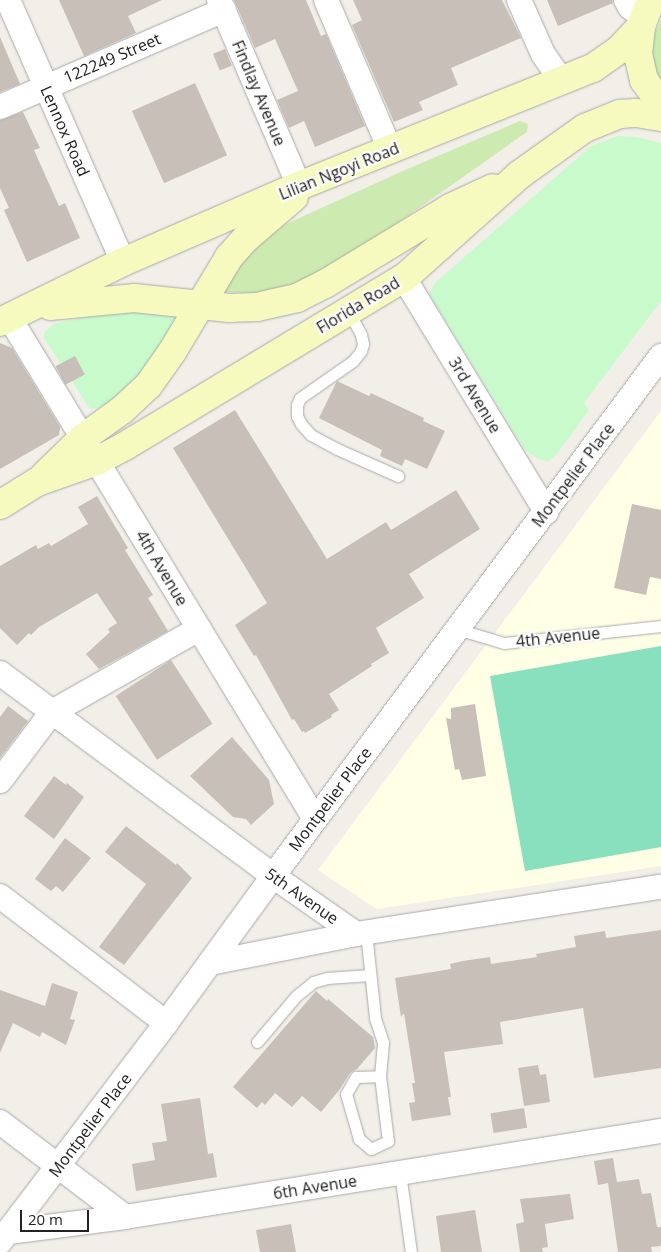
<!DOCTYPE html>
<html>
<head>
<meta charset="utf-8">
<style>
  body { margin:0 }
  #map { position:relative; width:661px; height:1252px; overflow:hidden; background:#f2efe9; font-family:"Open Sans",sans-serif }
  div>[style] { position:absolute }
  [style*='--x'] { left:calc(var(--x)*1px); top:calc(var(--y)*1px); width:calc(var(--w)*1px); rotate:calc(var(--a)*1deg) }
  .education>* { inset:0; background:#ffffe5 }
  .grass>* { inset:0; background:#cdebb0 }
  .park>* { inset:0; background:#c8facc }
  .pitch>* { inset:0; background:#88e0be }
  .building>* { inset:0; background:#c7bfb8; transform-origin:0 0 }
  .roads { filter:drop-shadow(0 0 1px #a9a9a9) drop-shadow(0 0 1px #a9a9a9) }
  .lane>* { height:11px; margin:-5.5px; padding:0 5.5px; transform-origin:5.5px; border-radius:5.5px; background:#fff }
  .street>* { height:24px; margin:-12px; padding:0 12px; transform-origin:12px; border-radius:12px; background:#fff }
  .secondary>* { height:28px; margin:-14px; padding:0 14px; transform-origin:14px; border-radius:14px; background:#f7fabf }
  span { translate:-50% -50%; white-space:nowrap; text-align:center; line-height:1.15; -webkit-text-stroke:4.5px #fff; paint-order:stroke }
  .street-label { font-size:16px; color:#222 }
  .scale { position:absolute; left:20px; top:1210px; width:69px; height:22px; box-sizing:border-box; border:2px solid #222; border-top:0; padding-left:6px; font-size:15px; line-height:18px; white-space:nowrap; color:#222; -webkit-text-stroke:4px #fff; paint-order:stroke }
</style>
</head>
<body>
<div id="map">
  <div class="education">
    <div style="clip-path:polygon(661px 411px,661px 866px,377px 909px,318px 870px)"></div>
  </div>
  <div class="grass">
    <div style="clip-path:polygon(661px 19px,661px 83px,651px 58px,652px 41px)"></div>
    <div style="clip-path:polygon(520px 121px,528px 124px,527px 132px,362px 248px,313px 279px,271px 293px,223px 292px,237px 265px,265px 238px,286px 224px,405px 170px)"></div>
  </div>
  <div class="park">
    <div style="clip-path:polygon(617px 136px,637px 137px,661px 143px,661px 301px,584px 403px,589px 410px,556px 455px,547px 462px,538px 459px,525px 450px,429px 294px,435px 283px,591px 146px)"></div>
    <div style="clip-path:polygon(116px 311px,181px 314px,138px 379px,104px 406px,90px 409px,44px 338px,44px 333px,54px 324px)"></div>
  </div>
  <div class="pitch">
    <div style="clip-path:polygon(661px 646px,661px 847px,525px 871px,490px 676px)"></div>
  </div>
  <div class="building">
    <div style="clip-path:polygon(59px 0,162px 0,128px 16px,136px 33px,84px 56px)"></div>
    <div style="clip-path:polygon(234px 0,306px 0,321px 36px,326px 34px,365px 126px,315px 147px,304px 121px,289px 128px,277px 100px,298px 91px,275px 39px,255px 48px)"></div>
    <div style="clip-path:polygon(353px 0,502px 0,521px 38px,451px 68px,458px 85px,419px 102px,423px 110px,394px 122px,352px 25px,362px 20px)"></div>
    <div style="clip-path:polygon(547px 0,612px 0,613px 3px,558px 26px)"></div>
    <div style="clip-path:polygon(0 37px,20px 84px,0 92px)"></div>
    <div style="left:225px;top:49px;width:18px;height:13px;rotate:68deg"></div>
    <div style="left:195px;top:83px;width:79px;height:69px;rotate:66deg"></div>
    <div style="clip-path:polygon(23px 112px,40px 148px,34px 150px,59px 206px,65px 203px,80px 238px,27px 262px,4px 210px,9px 208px,0 188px,0 120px)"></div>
    <div style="clip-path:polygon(0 343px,12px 348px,60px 427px,59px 435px,0 469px)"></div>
    <div style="left:75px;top:356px;width:21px;height:22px;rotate:62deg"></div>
    <div style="clip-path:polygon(337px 381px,369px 396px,371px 393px,424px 418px,423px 421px,445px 431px,427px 469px,405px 459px,402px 466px,380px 456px,382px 450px,319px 418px)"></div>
    <div style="clip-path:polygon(235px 410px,327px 559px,386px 522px,391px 530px,456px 490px,480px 529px,409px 574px,424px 598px,376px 628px,389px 653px,371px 664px,372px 666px,329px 694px,339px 710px,331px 715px,332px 717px,305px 733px,304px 731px,302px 732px,294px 719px,292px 720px,256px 655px,254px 656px,235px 625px,267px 603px,173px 448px)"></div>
    <div style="clip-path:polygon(97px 496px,128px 548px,125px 550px,153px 595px,148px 598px,168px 631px,99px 669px,86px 654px,110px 632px,108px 629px,117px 623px,97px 593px,39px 627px,31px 635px,29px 633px,17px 645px,0 628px,0 566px,36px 545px,38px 549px,49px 543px,51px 546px,88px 524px,78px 507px)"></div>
    <div style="clip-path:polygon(632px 504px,661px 510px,661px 579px,650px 577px,646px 595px,614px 588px)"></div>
    <div style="left:171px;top:660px;width:76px;height:66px;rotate:57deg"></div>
    <div style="clip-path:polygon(475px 704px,486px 776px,462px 780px,459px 769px,455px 770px,446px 718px,451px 719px,451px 708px)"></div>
    <div style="clip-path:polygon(8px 706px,28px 721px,0 758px,0 717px)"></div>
    <div style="clip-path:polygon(232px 737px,269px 780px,274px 804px,251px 825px,246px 819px,233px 817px,190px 776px)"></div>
    <div style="clip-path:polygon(54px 776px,66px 785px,67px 783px,84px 797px,54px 839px,24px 816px)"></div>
    <div style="clip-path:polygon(126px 826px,176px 865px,177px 863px,192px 878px,124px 965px,99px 947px,146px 884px,105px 852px)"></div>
    <div style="clip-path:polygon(65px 838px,91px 858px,63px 892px,56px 886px,51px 891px,35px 879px)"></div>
    <div style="clip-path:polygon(661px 930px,661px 1068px,594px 1078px,583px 1008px,500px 1022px,503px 1044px,444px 1052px,451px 1097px,448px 1097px,451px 1115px,412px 1121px,409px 1103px,415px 1102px,412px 1083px,415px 1083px,404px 1013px,401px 1017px,395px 978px,451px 969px,450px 964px,463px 961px,490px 957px,491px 964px,537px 957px,536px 954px,576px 947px,574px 936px,605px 931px,606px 938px)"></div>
    <div style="clip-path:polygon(52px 983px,78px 992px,70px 1019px,75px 1020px,66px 1045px,42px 1032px,40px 1037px,13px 1023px,0 1053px,0 990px,45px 1006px)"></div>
    <div style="clip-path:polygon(316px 991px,327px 1001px,328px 999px,373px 1037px,375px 1048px,357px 1069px,350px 1073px,340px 1089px,321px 1112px,302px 1096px,292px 1107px,275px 1093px,265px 1105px,262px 1102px,257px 1108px,233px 1087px)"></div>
    <div style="clip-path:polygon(538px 1065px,540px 1075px,546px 1074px,550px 1102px,524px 1106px,518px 1068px)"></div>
    <div style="clip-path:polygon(200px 1098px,208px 1154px,213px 1153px,217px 1177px,136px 1191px,132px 1164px,155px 1160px,152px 1143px,167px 1141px,161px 1104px)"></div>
    <div style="left:524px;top:1108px;width:20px;height:34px;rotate:81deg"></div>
    <div style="clip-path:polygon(613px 1158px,617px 1182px,639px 1179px,642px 1194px,651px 1193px,657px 1227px,661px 1227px,661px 1246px,651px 1247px,652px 1252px,618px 1252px,608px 1183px,598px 1185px,594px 1161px)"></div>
    <div style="clip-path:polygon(570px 1194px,574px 1219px,545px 1224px,548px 1247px,542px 1248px,543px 1252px,520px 1252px,516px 1224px,524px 1222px,520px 1199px)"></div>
    <div style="clip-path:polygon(475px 1210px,482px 1252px,441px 1252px,436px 1216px)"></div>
    <div style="clip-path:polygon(291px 1224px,296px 1252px,260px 1252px,256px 1230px)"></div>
  </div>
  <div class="roads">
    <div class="lane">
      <div style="--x:349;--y:312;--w:26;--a:62"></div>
      <div style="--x:361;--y:335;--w:9;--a:77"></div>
      <div style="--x:363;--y:344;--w:7;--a:106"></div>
      <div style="--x:361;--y:351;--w:13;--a:129"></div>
      <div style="--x:353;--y:361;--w:65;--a:145.1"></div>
      <div style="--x:300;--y:398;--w:8;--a:113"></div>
      <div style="--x:297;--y:405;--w:11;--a:90"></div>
      <div style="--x:297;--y:416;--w:9;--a:63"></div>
      <div style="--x:301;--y:424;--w:15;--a:48"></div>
      <div style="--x:311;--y:435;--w:30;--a:28"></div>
      <div style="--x:337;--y:449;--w:67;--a:23.9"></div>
      <div style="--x:457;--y:629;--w:49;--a:16.6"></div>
      <div style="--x:504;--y:643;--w:158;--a:-6.2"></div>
      <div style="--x:366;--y:932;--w:86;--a:84"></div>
      <div style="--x:375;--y:1018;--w:25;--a:72"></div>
      <div style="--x:383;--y:1042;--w:34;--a:95"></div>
      <div style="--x:380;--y:1076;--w:65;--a:83"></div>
      <div style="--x:388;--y:1141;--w:19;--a:155"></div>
      <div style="--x:371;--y:1149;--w:16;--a:-140"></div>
      <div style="--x:359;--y:1139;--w:47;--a:-106.1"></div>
      <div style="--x:346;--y:1094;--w:20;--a:-60"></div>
      <div style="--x:356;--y:1077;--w:24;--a:-2"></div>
      <div style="--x:257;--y:1042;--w:60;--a:-49.7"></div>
      <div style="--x:296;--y:996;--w:22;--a:-39"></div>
      <div style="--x:313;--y:982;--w:15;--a:-16"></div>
      <div style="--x:327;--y:978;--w:43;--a:-4"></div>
      <div style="--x:400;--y:1173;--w:80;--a:82.1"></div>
    </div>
    <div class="street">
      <div style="--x:8;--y:0;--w:286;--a:66.3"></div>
      <div style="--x:219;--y:0;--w:202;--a:66.7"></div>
      <div style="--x:326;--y:0;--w:162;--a:66.8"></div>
      <div style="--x:519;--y:0;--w:59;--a:66"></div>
      <div style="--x:543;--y:54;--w:33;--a:55"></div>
      <div style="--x:626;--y:0;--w:8;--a:60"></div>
      <div style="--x:630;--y:7;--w:18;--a:38"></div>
      <div style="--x:0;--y:107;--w:244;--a:-23.4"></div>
      <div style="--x:404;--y:278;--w:274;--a:58.7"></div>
      <div style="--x:9;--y:317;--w:588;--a:58.64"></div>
      <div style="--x:0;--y:673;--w:340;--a:36.6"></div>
      <div style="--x:273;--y:876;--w:101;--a:34.9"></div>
      <div style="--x:356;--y:934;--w:309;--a:-8.8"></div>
      <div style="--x:0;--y:781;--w:86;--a:-53"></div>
      <div style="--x:52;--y:712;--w:169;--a:-29.5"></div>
      <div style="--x:0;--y:896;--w:209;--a:37.4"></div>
      <div style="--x:210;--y:963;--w:149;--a:-11.2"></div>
      <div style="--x:0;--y:1122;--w:157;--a:37.2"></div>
      <div style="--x:125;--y:1217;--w:543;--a:-9.12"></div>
      <div style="--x:8;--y:1232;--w:118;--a:-7.3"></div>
      <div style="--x:0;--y:1242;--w:275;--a:-52.8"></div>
      <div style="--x:166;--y:1023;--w:182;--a:-53.9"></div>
      <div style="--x:273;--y:876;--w:649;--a:-53.27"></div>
    </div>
    <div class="secondary">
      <div style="--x:651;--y:0;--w:28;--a:111"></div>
      <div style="--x:641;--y:26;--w:28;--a:96"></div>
      <div style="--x:638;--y:54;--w:27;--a:77"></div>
      <div style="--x:644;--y:80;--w:29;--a:55"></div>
      <div style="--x:50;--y:306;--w:84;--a:-5.4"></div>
      <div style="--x:134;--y:298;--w:96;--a:6"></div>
      <div style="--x:229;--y:308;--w:28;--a:-2"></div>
      <div style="--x:257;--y:307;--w:41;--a:-12.7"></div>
      <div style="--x:297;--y:298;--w:31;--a:-27"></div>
      <div style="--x:325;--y:284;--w:146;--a:-31.3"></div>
      <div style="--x:450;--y:208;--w:47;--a:-24.9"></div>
      <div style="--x:0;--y:322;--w:137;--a:-26"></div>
      <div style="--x:123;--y:262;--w:192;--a:-23.4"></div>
      <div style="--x:299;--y:186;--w:317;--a:-21.9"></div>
      <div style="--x:593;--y:68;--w:32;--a:-35"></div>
      <div style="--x:619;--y:50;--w:33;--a:-47"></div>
      <div style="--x:44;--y:476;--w:54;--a:-44.3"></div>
      <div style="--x:83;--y:438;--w:48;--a:-35.7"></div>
      <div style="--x:122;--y:410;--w:35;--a:-43"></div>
      <div style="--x:148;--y:386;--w:42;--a:-54.8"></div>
      <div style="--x:172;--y:352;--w:111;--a:-59"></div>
      <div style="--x:229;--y:257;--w:25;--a:-48"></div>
      <div style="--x:246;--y:238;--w:63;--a:-40.5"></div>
      <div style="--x:0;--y:505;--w:44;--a:-31.9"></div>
      <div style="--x:37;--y:482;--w:64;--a:-19.3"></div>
      <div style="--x:97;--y:461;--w:32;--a:-28"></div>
      <div style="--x:125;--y:446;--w:326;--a:-31.1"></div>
      <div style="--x:404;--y:278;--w:154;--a:-41.8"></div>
      <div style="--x:519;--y:175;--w:81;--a:-35.5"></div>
      <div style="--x:585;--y:128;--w:38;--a:-22"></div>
      <div style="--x:620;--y:114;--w:16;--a:-4"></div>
      <div style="--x:636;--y:113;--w:25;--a:9"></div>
    </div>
  </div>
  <div class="street-label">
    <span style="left:112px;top:58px;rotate:-23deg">122249 Street</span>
    <span style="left:259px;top:93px;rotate:67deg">Findlay Avenue</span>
    <span style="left:65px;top:131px;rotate:66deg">Lennox Road</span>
    <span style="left:339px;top:171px;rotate:-22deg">Lilian Ngoyi Road</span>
    <span style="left:358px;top:305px;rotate:-31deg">Florida Road</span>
    <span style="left:475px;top:395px;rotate:59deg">3rd Avenue</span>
    <span style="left:573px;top:475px;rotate:-53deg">Montpelier Place</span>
    <span style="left:162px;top:568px;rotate:59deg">4th Avenue</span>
    <span style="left:558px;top:637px;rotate:-6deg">4th Avenue</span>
    <span style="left:330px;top:799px;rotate:-53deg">Montpelier Place</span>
    <span style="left:302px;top:896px;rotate:35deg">5th Avenue</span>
    <span style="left:90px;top:1125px;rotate:-53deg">Montpelier Place</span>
    <span style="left:315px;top:1187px;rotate:-9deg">6th Avenue</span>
  </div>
  <div class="scale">20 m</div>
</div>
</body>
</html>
